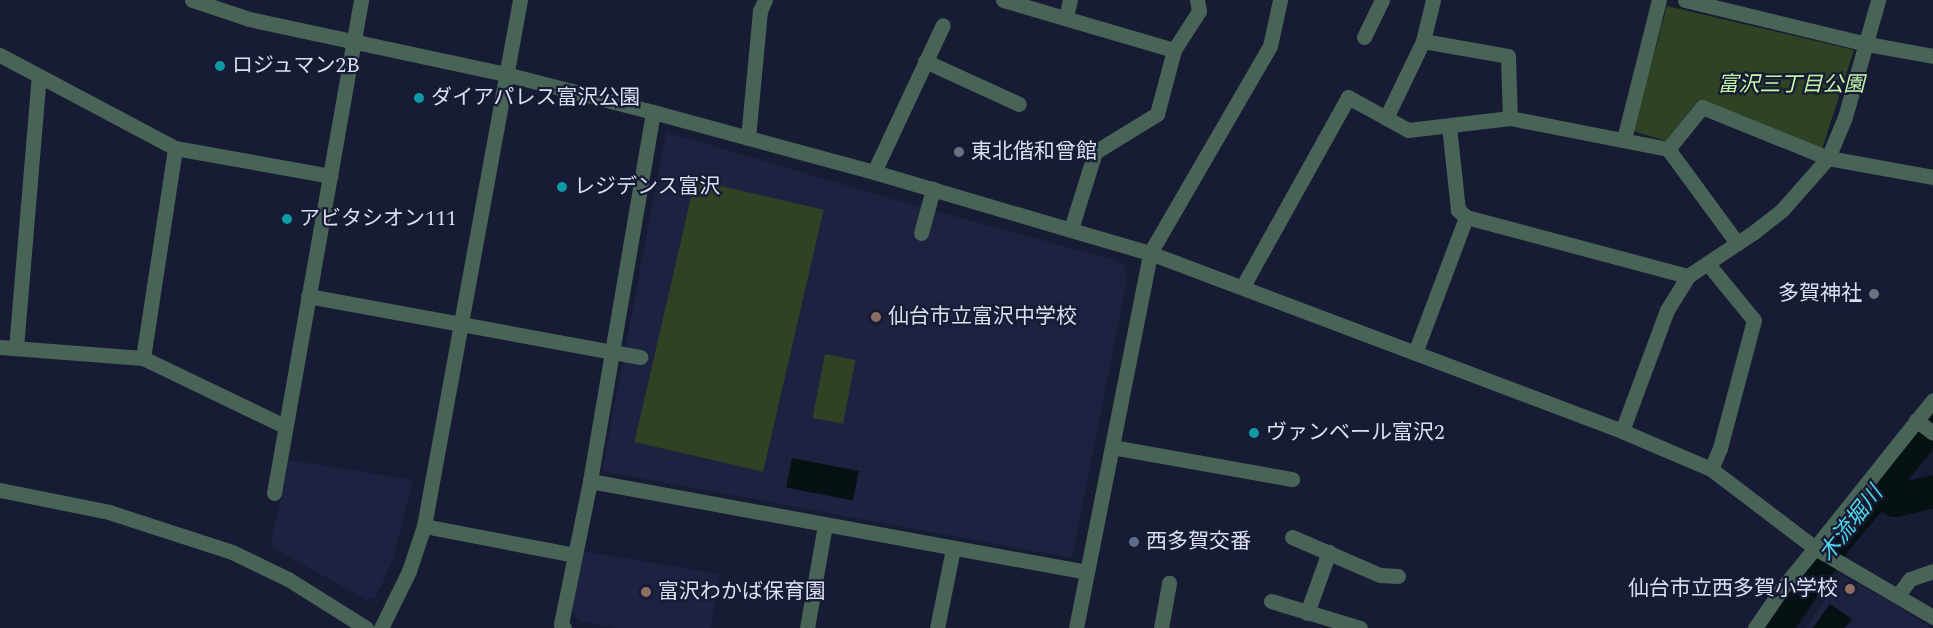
<!DOCTYPE html>
<html>
<head>
<meta charset="utf-8">
<style>
  body { margin:0 }
  #map { position:relative; width:1933px; height:628px; overflow:hidden; background:#171b34; font-family:Spectral,"Noto Sans JP",serif }
  div>[style] { position:absolute }
  [style*='--x'] { left:calc(var(--x)*1px); top:calc(var(--y)*1px); width:calc(var(--w)*1px); rotate:calc(var(--a)*1deg) }
  .built>* { inset:0; background:#1d2241 }
  .green>* { inset:0; background:#2f4223; transform-origin:0 0 }
  .water>* { inset:0; background:#051112; transform-origin:0 0 }
  .river>* { height:33px; margin:-16.5px; padding:0 16.5px; transform-origin:16.5px; border-radius:16.5px; background:#051112 }
  .minor>* { height:15px; margin:-7.5px; padding:0 7.5px; transform-origin:7.5px; border-radius:7.5px; background:#486457 }
  .dots>* { width:16px; height:16px; translate:-50% -50%; box-sizing:border-box; border:3px solid #171b34; border-radius:50% }
  span { translate:-50% -50%; white-space:nowrap; text-align:center; line-height:1.15; -webkit-text-stroke:4.5px #171b34; paint-order:stroke }
  .poi-label { font-size:21px; color:#dbdff0 }
  .left { translate:0 -50%; text-align:left }
  .right { translate:-100% -50%; text-align:right }
  .park-label { font-size:21px; color:#c3f6a4; font-style:italic }
  .water-label { font-size:22px; color:#4ed9ec; font-style:italic }
</style>
</head>
<body>
<div id="map">
  <div class="built">
    <div style="clip-path:polygon(666px 132px,906px 203px,1111px 259px,1124px 265px,1127px 280px,1072px 558px,602px 471px)"></div>
    <div style="clip-path:polygon(289px 460px,413px 480px,393px 559px,376px 597px,367px 600px,270px 546px)"></div>
    <div style="clip-path:polygon(582px 551px,720px 574px,711px 628px,616px 628px,579px 621px,572px 610px)"></div>
    <div style="clip-path:polygon(1841px 575px,1894px 604px,1931px 628px,1806px 628px)"></div>
  </div>
  <div class="green">
    <div style="clip-path:polygon(1667px 6px,1854px 50px,1822px 149px,1698px 100px,1666px 141px,1633px 131px)"></div>
    <div style="left:695px;top:180px;width:132px;height:269px;rotate:13deg"></div>
    <div style="left:825px;top:354px;width:31px;height:65px;rotate:11deg"></div>
  </div>
  <div class="water">
    <div style="left:792px;top:458px;width:68px;height:30px;rotate:11deg"></div>
    <div style="clip-path:polygon(1830px 604px,1852px 619px,1845px 628px,1813px 628px)"></div>
  </div>
  <div class="river">
    <div style="--x:1884;--y:481;--w:22;--a:60"></div>
    <div style="--x:1895;--y:500;--w:39;--a:-13"></div>
    <div style="--x:1775;--y:628;--w:108;--a:-55.6"></div>
    <div style="--x:1836;--y:539;--w:151;--a:-50.1"></div>
  </div>
  <div class="minor">
    <div style="--x:192;--y:0;--w:60;--a:18.4"></div>
    <div style="--x:249;--y:19;--w:263;--a:12.1"></div>
    <div style="--x:506;--y:74;--w:152;--a:14.5"></div>
    <div style="--x:653;--y:112;--w:229;--a:15.2"></div>
    <div style="--x:874;--y:172;--w:288;--a:16.4"></div>
    <div style="--x:1150;--y:253;--w:504;--a:20.66"></div>
    <div style="--x:1622;--y:431;--w:97;--a:23.1"></div>
    <div style="--x:1711;--y:469;--w:131;--a:37.2"></div>
    <div style="--x:1815;--y:548;--w:189;--a:-51.4"></div>
    <div style="--x:1003;--y:0;--w:178;--a:16.3"></div>
    <div style="--x:1685;--y:0;--w:187;--a:13.6"></div>
    <div style="--x:1867;--y:44;--w:67;--a:10.3"></div>
    <div style="--x:1066;--y:17;--w:17;--a:-77"></div>
    <div style="--x:1364;--y:37;--w:41;--a:-64.1"></div>
    <div style="--x:1423;--y:41;--w:86;--a:10"></div>
    <div style="--x:1508;--y:56;--w:62;--a:88.2"></div>
    <div style="--x:0;--y:55;--w:198;--a:28"></div>
    <div style="--x:175;--y:148;--w:158;--a:10.2"></div>
    <div style="--x:925;--y:61;--w:103;--a:24.6"></div>
    <div style="--x:1386;--y:118;--w:85;--a:-64.3"></div>
    <div style="--x:1423;--y:41;--w:42;--a:-76.3"></div>
    <div style="--x:748;--y:138;--w:128;--a:-84.6"></div>
    <div style="--x:760;--y:11;--w:12;--a:-66"></div>
    <div style="--x:1624;--y:139;--w:143;--a:-75.9"></div>
    <div style="--x:1668;--y:149;--w:54;--a:-51"></div>
    <div style="--x:1702;--y:107;--w:136;--a:22"></div>
    <div style="--x:1828;--y:158;--w:107;--a:10.3"></div>
    <div style="--x:874;--y:172;--w:162;--a:-64.9"></div>
    <div style="--x:1466;--y:217;--w:230;--a:14.9"></div>
    <div style="--x:1071;--y:229;--w:81;--a:-72.7"></div>
    <div style="--x:1095;--y:152;--w:73;--a:-31.5"></div>
    <div style="--x:1157;--y:114;--w:66;--a:-75.1"></div>
    <div style="--x:1174;--y:50;--w:46;--a:-57.3"></div>
    <div style="--x:1199;--y:11;--w:11;--a:-100"></div>
    <div style="--x:921;--y:233;--w:46;--a:-74.7"></div>
    <div style="--x:1708;--y:264;--w:72;--a:50.6"></div>
    <div style="--x:1754;--y:320;--w:132;--a:104.9"></div>
    <div style="--x:1720;--y:448;--w:23;--a:113"></div>
    <div style="--x:1243;--y:286;--w:216;--a:-60.9"></div>
    <div style="--x:1348;--y:97;--w:68;--a:28.8"></div>
    <div style="--x:1408;--y:130;--w:103;--a:-6.7"></div>
    <div style="--x:1510;--y:118;--w:161;--a:11.1"></div>
    <div style="--x:1668;--y:149;--w:117;--a:53.7"></div>
    <div style="--x:308;--y:296;--w:338;--a:10.4"></div>
    <div style="--x:0;--y:347;--w:143;--a:4.4"></div>
    <div style="--x:143;--y:358;--w:157;--a:25.7"></div>
    <div style="--x:16;--y:348;--w:273;--a:-85.2"></div>
    <div style="--x:1415;--y:353;--w:145;--a:-69.4"></div>
    <div style="--x:1466;--y:217;--w:11;--a:-139"></div>
    <div style="--x:1458;--y:210;--w:84;--a:-96.1"></div>
    <div style="--x:143;--y:358;--w:212;--a:-81.3"></div>
    <div style="--x:1916;--y:420;--w:21;--a:37"></div>
    <div style="--x:1622;--y:431;--w:129;--a:-69.6"></div>
    <div style="--x:1667;--y:310;--w:40;--a:-58"></div>
    <div style="--x:1688;--y:276;--w:79;--a:-33.7"></div>
    <div style="--x:1754;--y:232;--w:36;--a:-38"></div>
    <div style="--x:1782;--y:210;--w:69;--a:-48.5"></div>
    <div style="--x:1828;--y:158;--w:44;--a:-67.5"></div>
    <div style="--x:1845;--y:117;--w:122;--a:-74.2"></div>
    <div style="--x:1112;--y:447;--w:183;--a:10.1"></div>
    <div style="--x:590;--y:481;--w:505;--a:10.38"></div>
    <div style="--x:0;--y:490;--w:111;--a:11.4"></div>
    <div style="--x:109;--y:512;--w:129;--a:18"></div>
    <div style="--x:232;--y:552;--w:62;--a:25.7"></div>
    <div style="--x:288;--y:579;--w:92;--a:32.1"></div>
    <div style="--x:274;--y:493;--w:501;--a:-79.99"></div>
    <div style="--x:424;--y:526;--w:153;--a:10.9"></div>
    <div style="--x:1292;--y:537;--w:96;--a:23.4"></div>
    <div style="--x:1380;--y:575;--w:18;--a:3"></div>
    <div style="--x:1898;--y:595;--w:20;--a:-53"></div>
    <div style="--x:1910;--y:579;--w:24;--a:-19"></div>
    <div style="--x:1271;--y:601;--w:93;--a:16.9"></div>
    <div style="--x:1307;--y:613;--w:65;--a:-70.2"></div>
    <div style="--x:381;--y:628;--w:64;--a:-63.8"></div>
    <div style="--x:409;--y:571;--w:47;--a:-71.6"></div>
    <div style="--x:424;--y:526;--w:535;--a:-79.66"></div>
    <div style="--x:564;--y:628;--w:5;--a:-127"></div>
    <div style="--x:561;--y:624;--w:146;--a:-78.5"></div>
    <div style="--x:590;--y:481;--w:374;--a:-80.3"></div>
    <div style="--x:807;--y:628;--w:105;--a:-80.1"></div>
    <div style="--x:937;--y:628;--w:81;--a:-78.6"></div>
    <div style="--x:1076;--y:628;--w:382;--a:-78.8"></div>
    <div style="--x:1150;--y:253;--w:239;--a:-59.9"></div>
    <div style="--x:1270;--y:46;--w:47;--a:-77.7"></div>
    <div style="--x:1161;--y:628;--w:46;--a:-79.9"></div>
    <div style="--x:1755;--y:628;--w:50;--a:-55.7"></div>
    <div style="--x:1783;--y:587;--w:50;--a:-50.6"></div>
    <div style="--x:1815;--y:548;--w:137;--a:30.3"></div>
  </div>
  <div class="dots">
    <div style="left:220px;top:66px;background:#0f9aa8"></div>
    <div style="left:419px;top:98px;background:#0f9aa8"></div>
    <div style="left:959px;top:152px;background:#6b7280"></div>
    <div style="left:562px;top:187px;background:#0f9aa8"></div>
    <div style="left:287px;top:219px;background:#0f9aa8"></div>
    <div style="left:1874px;top:294px;background:#6b7280"></div>
    <div style="left:876px;top:317px;background:#8d6e63"></div>
    <div style="left:1254px;top:433px;background:#0f9aa8"></div>
    <div style="left:1134px;top:542px;background:#5c6f8a"></div>
    <div style="left:1850px;top:589px;background:#8d6e63"></div>
    <div style="left:646px;top:592px;background:#8d6e63"></div>
  </div>
  <div class="poi-label">
    <span class="left" style="left:232px;top:66px">ロジュマン2B</span>
    <span class="left" style="left:431px;top:98px">ダイアパレス富沢公園</span>
    <span class="left" style="left:971px;top:152px">東北偕和曾館</span>
    <span class="left" style="left:574px;top:187px">レジデンス富沢</span>
    <span class="left" style="left:299px;top:219px">アビタシオン111</span>
    <span class="right" style="left:1862px;top:294px">多賀神社</span>
    <span class="left" style="left:888px;top:317px">仙台市立富沢中学校</span>
    <span class="left" style="left:1266px;top:433px">ヴァンベール富沢2</span>
    <span class="left" style="left:1146px;top:542px">西多賀交番</span>
    <span class="right" style="left:1838px;top:589px">仙台市立西多賀小学校</span>
    <span class="left" style="left:658px;top:592px">富沢わかば保育園</span>
  </div>
  <div class="park-label">
    <span style="left:1791px;top:85px">富沢三丁目公園</span>
  </div>
  <div class="water-label">
    <span style="left:1851px;top:524px;rotate:-52deg">木流堀川</span>
  </div>
</div>
</body>
</html>
